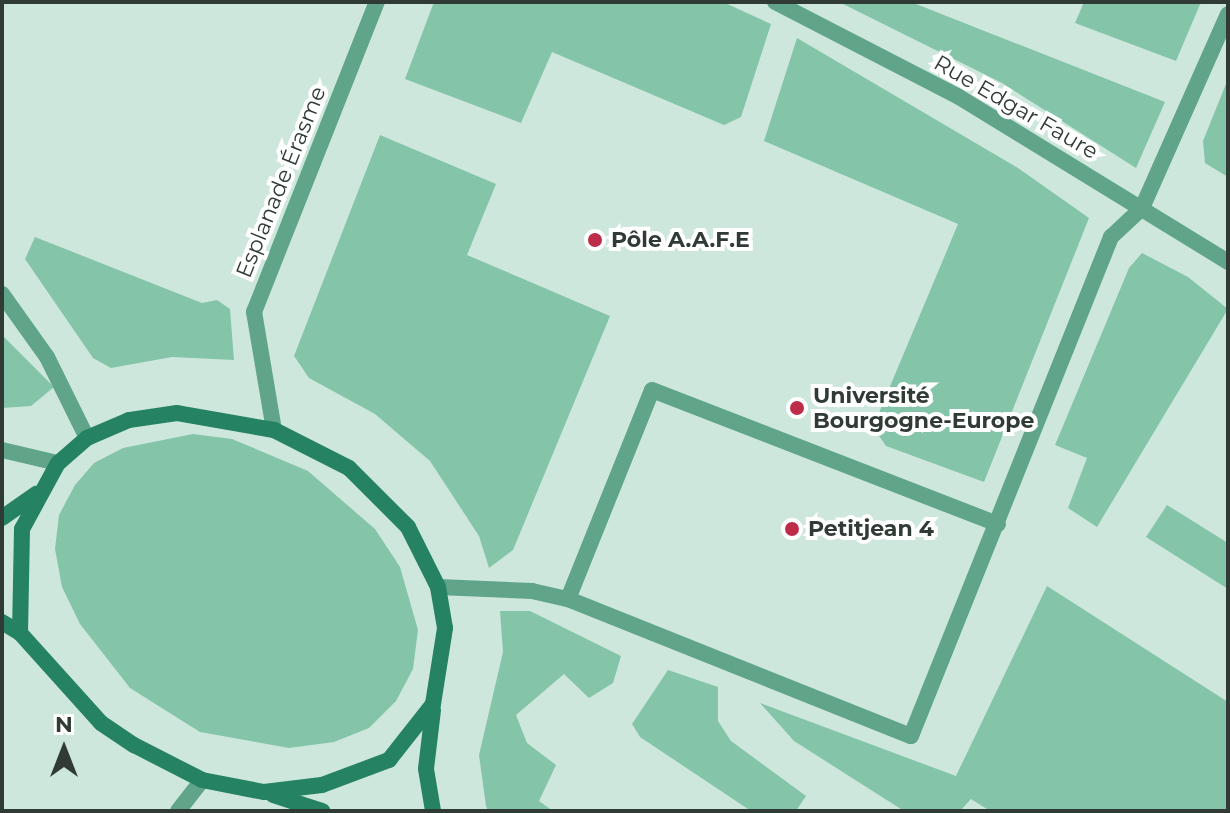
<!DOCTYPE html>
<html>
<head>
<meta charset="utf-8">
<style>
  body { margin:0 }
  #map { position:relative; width:1230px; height:813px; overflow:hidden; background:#cee7dc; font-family:Montserrat,sans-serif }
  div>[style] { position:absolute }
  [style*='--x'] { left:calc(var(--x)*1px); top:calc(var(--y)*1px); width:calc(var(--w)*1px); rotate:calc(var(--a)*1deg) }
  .green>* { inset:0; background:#84c5a9 }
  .service>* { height:16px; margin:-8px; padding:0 8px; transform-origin:8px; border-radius:8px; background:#60a589 }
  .minor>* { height:16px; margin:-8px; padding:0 8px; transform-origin:8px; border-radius:8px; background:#60a589 }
  .secondary>* { height:16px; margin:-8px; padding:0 8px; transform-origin:8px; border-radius:8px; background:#258363 }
  .dots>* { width:22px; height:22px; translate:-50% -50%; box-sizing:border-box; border:4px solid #fff; border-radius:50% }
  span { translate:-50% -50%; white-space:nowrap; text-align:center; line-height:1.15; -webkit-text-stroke:8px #fff; paint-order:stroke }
  .street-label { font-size:22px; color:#313b36 }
  .poi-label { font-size:22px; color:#313b36; font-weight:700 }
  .left { translate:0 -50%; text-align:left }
  .frame { position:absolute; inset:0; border:4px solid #313b36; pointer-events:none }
  .north { position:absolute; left:24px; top:709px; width:80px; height:80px; -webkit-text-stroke:6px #fff; paint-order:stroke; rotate:0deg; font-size:22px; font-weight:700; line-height:32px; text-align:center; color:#313b36 }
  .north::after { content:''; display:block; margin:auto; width:28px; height:36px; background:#313b36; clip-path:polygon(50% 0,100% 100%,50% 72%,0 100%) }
</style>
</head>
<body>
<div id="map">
  <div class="green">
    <div style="clip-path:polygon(434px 2px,723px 2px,771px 24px,741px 117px,724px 125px,552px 52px,521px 123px,405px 79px)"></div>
    <div style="clip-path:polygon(839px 2px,911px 2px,1165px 102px,1136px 168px,1002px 83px)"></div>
    <div style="clip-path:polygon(1084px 2px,1201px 2px,1176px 61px,1075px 23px)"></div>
    <div style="clip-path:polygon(797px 38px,1018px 168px,1089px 218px,984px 482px,886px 446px,873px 427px,958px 224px,764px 141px)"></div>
    <div style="clip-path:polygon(1228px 79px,1228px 177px,1205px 163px,1203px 141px)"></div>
    <div style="clip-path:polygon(380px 135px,496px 184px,467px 255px,610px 316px,513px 550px,489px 568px,479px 536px,430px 461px,375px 414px,309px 378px,294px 356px)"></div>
    <div style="clip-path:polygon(35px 237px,202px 303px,217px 300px,230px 309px,234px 360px,172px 357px,111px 368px,93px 358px,25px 259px)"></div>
    <div style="clip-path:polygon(1142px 253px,1188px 277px,1228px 309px,1097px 527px,1068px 508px,1087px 458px,1055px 445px,1129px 268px)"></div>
    <div style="clip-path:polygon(2px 335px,54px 387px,31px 406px,2px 408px)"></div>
    <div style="clip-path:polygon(193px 434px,232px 439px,308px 471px,375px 529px,400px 567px,418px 630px,413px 669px,396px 701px,369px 728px,334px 742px,289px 748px,200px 732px,130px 688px,80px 624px,62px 587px,55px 549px,59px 515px,75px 485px,94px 463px,123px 448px)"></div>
    <div style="clip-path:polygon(1167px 505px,1228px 543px,1228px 589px,1146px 537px)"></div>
    <div style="clip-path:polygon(1047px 586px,1228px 702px,1228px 811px,990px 811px,971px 799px,960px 811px,904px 811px,794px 741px,760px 703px,956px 776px)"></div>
    <div style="clip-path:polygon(500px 611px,530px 611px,621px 656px,613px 683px,589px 698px,564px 674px,516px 715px,527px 743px,556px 765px,539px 801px,553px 811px,488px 811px,486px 806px,479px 755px,503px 652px)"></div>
    <div style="clip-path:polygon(668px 670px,718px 687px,718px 721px,731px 741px,806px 796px,796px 811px,751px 811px,640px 737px,632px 724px)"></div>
  </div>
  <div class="service">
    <div style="--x:775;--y:2;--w:207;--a:27.3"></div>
    <div style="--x:959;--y:97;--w:316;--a:31.5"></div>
    <div style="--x:2;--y:294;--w:77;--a:54.5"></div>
    <div style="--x:47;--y:357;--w:90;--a:63.7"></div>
    <div style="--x:274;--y:430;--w:120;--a:-99.6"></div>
    <div style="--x:254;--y:312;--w:334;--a:-68.4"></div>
    <div style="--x:2;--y:450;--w:57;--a:13.1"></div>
    <div style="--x:438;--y:587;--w:94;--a:2.4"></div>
    <div style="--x:532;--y:591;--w:37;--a:13"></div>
    <div style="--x:568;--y:599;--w:369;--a:21.8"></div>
    <div style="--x:911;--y:736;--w:538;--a:-68.16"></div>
    <div style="--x:1111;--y:237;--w:42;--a:-43.1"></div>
    <div style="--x:1142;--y:208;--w:212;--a:-66.1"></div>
    <div style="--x:568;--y:599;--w:225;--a:-68.1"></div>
    <div style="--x:652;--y:390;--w:371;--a:21.2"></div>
  </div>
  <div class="minor">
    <div style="--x:178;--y:811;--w:39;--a:-52"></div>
  </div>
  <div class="secondary">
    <div style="--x:2;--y:518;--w:42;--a:-35.2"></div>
    <div style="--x:2;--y:622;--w:21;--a:31"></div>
    <div style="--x:20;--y:633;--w:121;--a:48"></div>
    <div style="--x:101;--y:723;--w:40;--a:34"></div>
    <div style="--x:134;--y:745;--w:76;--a:27.2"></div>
    <div style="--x:202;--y:780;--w:63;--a:11"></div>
    <div style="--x:264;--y:792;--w:58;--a:-6.9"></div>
    <div style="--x:322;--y:785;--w:72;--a:-20.5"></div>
    <div style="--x:389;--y:760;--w:71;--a:-51.8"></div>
    <div style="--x:433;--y:704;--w:77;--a:-81"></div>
    <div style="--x:445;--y:628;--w:42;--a:-99.7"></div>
    <div style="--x:438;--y:587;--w:67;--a:-116.6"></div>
    <div style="--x:408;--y:527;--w:83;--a:-135"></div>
    <div style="--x:349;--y:468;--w:84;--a:-153.1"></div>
    <div style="--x:274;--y:430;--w:98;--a:-170.1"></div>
    <div style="--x:177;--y:413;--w:49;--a:171.7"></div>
    <div style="--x:129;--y:420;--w:46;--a:156.8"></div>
    <div style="--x:87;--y:438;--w:38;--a:139"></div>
    <div style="--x:58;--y:463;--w:75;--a:118.6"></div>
    <div style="--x:22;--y:529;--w:104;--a:91.1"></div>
    <div style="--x:433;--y:710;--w:59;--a:96.8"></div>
    <div style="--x:426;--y:769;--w:43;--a:80.5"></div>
    <div style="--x:273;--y:795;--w:52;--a:18.1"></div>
  </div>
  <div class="dots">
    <div style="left:595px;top:240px;background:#bd2d49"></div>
    <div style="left:797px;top:408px;background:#bd2d49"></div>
    <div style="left:792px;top:529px;background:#bd2d49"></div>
  </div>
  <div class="street-label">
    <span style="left:1016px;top:107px;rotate:30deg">Rue Edgar Faure</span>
    <span style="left:281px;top:182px;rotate:-68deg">Esplanade Érasme</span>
  </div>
  <div class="poi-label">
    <span class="left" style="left:611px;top:240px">Pôle A.A.F.E</span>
    <span class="left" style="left:813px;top:408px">Université<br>Bourgogne-Europe</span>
    <span class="left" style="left:808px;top:529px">Petitjean 4</span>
  </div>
  <div class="frame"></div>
  <div class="north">N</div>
</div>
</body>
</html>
